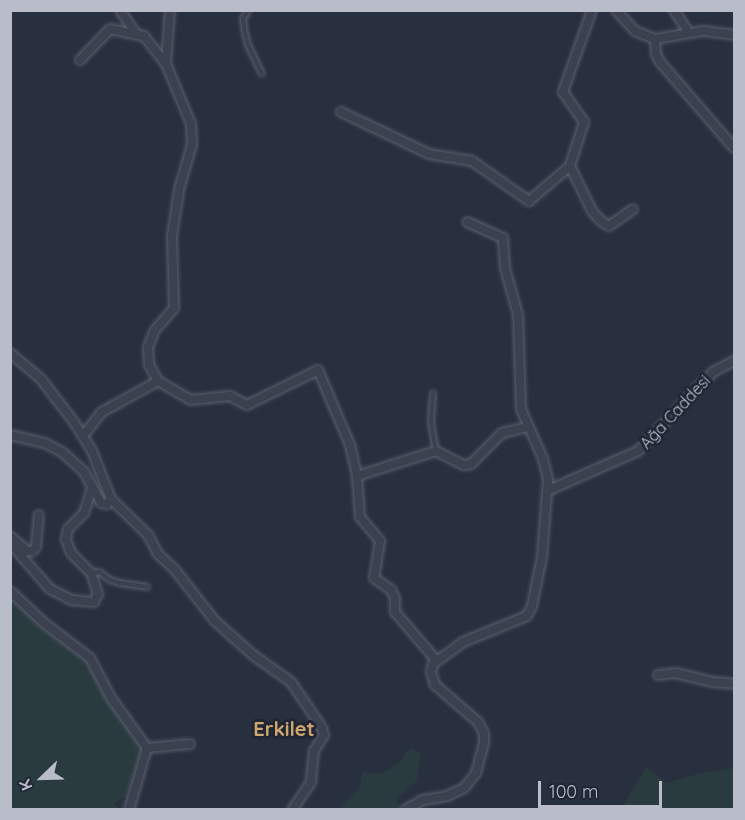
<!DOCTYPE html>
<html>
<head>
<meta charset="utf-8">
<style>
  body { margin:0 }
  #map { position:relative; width:745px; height:820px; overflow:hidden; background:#282f3f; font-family:Quicksand,sans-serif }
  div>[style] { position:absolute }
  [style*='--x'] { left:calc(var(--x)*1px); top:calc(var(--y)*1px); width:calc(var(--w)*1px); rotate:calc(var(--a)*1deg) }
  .green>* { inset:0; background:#2a3b40 }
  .roads { filter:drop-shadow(0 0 2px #5a5f6d) drop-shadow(0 0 2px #5a5f6d) }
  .lane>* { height:4px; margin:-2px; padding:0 2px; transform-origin:2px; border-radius:2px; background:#3c414f }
  .street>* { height:8px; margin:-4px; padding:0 4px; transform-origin:4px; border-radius:4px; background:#3c414f }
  span { translate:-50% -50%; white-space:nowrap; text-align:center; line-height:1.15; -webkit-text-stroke:6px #212635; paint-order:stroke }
  .street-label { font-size:16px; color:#b9bdca }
  .quarter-label { font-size:20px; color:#cda670; font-weight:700 }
  .frame { position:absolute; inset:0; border:12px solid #b9bdca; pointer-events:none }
  .north { position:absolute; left:12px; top:748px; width:60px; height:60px; -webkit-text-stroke:4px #212635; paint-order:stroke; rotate:247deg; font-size:16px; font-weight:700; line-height:24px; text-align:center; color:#b9bdca }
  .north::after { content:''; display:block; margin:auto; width:21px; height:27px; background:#b9bdca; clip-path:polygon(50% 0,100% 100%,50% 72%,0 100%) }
  .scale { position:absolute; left:538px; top:781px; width:124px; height:27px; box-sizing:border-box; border:3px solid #b9bdca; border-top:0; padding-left:8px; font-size:18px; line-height:21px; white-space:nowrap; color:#b9bdca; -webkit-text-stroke:4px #212635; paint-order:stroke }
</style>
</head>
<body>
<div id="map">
  <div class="green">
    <div style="clip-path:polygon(10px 591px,85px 653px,144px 750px,127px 796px,114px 803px,118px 809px,11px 809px)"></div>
    <div style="clip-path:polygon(410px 748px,421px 753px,417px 781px,396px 799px,400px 808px,338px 809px,360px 788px,362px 772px,380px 774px,399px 763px)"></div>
    <div style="clip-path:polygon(646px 767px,667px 783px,701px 773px,734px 768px,734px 809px,621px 809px)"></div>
  </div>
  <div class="roads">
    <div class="lane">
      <div style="--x:249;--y:10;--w:10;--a:127"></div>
      <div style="--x:243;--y:18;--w:10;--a:84"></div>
      <div style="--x:244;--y:28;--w:17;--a:77"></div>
      <div style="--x:248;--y:45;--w:32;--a:64"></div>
      <div style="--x:433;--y:393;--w:30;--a:94"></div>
      <div style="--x:431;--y:423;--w:28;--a:80"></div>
      <div style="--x:92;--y:573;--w:8;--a:-7"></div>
      <div style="--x:100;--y:572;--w:13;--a:39"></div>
      <div style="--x:110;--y:580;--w:10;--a:17"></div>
      <div style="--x:120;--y:583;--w:28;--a:8"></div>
    </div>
    <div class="street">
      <div style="--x:120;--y:10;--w:30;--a:56"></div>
      <div style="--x:592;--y:10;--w:87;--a:109.5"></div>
      <div style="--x:563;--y:92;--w:37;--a:55"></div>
      <div style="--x:584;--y:122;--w:46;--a:107.7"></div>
      <div style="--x:570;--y:166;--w:50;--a:63.9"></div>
      <div style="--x:592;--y:211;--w:13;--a:48"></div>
      <div style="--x:601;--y:221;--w:9;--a:32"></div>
      <div style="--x:609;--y:226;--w:29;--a:-35"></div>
      <div style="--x:616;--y:10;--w:28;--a:48"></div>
      <div style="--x:635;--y:31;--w:22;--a:22"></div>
      <div style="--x:655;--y:39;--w:49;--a:-9.5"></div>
      <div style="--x:703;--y:31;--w:31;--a:7"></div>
      <div style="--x:674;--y:10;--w:27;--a:57"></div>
      <div style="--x:655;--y:39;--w:15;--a:86"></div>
      <div style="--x:656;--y:54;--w:9;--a:63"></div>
      <div style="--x:660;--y:62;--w:113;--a:49.3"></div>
      <div style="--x:80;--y:60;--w:43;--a:-45.9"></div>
      <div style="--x:110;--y:29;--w:35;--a:12"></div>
      <div style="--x:144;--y:36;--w:36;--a:52"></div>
      <div style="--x:341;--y:112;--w:98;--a:25.5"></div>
      <div style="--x:429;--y:154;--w:44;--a:9.2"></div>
      <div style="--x:472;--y:161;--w:70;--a:35.1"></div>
      <div style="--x:529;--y:201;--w:54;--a:-40.5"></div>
      <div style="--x:10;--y:353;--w:40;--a:40"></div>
      <div style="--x:41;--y:379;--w:54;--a:52.5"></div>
      <div style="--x:74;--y:422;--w:34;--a:58"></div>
      <div style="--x:92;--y:451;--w:52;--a:68.4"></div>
      <div style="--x:111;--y:499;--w:52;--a:44.2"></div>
      <div style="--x:148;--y:535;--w:21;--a:62"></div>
      <div style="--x:158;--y:554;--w:23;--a:43"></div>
      <div style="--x:175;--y:570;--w:65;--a:51.9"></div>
      <div style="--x:215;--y:621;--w:51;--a:41.8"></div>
      <div style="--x:253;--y:655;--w:47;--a:35.4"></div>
      <div style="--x:291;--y:682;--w:55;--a:56"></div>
      <div style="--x:322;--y:728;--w:7;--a:74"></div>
      <div style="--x:324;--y:735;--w:19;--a:122"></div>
      <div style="--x:314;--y:751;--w:31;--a:96"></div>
      <div style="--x:311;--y:782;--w:34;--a:124"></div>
      <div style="--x:158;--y:381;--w:18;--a:-119"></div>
      <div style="--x:149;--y:365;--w:18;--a:-93"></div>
      <div style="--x:148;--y:347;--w:18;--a:-68"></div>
      <div style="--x:155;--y:330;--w:29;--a:-49"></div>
      <div style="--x:174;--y:308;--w:72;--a:-91.6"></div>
      <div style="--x:172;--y:236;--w:47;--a:-81.3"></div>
      <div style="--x:179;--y:190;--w:48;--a:-74.2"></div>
      <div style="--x:192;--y:144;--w:20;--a:-93"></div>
      <div style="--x:191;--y:124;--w:65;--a:-112.6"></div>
      <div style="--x:166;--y:64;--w:54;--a:-85.8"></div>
      <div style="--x:10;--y:435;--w:36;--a:13"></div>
      <div style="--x:45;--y:443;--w:19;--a:28"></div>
      <div style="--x:62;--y:452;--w:30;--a:42"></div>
      <div style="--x:84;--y:472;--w:35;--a:61"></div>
      <div style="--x:101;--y:503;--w:6;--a:9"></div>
      <div style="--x:107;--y:504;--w:6;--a:-51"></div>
      <div style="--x:83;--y:436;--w:31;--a:-52"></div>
      <div style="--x:102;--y:412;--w:64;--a:-29"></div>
      <div style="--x:158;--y:381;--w:38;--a:30"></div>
      <div style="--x:191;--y:400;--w:39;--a:-6"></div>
      <div style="--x:230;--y:396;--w:19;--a:28"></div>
      <div style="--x:247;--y:405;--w:79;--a:-26.2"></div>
      <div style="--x:318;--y:370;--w:82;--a:66.9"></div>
      <div style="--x:350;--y:445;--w:32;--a:77"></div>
      <div style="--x:357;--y:476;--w:83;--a:-17.6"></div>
      <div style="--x:436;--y:451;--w:31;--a:27"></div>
      <div style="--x:464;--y:465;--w:7;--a:-8"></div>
      <div style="--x:471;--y:464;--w:44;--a:-45"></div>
      <div style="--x:502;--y:433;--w:26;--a:-13"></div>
      <div style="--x:357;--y:476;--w:41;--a:85.8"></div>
      <div style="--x:360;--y:517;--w:31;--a:50"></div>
      <div style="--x:380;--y:541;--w:37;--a:99"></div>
      <div style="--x:374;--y:578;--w:21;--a:35"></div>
      <div style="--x:391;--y:590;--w:9;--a:63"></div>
      <div style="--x:395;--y:598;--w:14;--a:90"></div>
      <div style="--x:395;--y:612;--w:63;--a:49.5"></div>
      <div style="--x:549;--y:490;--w:97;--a:-23.7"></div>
      <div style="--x:638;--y:451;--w:109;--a:-46.5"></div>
      <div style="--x:713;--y:372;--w:24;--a:-28"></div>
      <div style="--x:10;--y:536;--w:23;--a:41"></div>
      <div style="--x:27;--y:551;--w:5;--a:0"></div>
      <div style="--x:32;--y:551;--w:6;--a:-45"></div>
      <div style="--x:36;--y:547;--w:32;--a:-85"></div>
      <div style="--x:10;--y:543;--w:61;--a:49"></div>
      <div style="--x:50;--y:589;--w:25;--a:27"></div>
      <div style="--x:72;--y:600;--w:22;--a:5"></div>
      <div style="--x:94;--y:602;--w:9;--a:-63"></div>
      <div style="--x:98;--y:594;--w:22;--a:-108"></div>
      <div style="--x:91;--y:573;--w:28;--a:-135"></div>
      <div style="--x:71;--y:553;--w:15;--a:-110"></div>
      <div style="--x:66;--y:539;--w:10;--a:-79"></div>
      <div style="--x:68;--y:529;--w:23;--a:-45"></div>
      <div style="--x:84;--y:513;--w:26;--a:-72"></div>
      <div style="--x:10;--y:591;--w:47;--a:43.3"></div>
      <div style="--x:44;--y:623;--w:58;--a:37.3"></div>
      <div style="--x:90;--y:658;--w:45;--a:62.3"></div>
      <div style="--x:111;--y:698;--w:62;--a:54.2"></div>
      <div style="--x:147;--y:748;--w:65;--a:106.2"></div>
      <div style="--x:658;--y:675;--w:18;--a:-6"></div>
      <div style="--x:676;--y:673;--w:38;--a:14"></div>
      <div style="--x:713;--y:682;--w:21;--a:5"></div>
      <div style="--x:147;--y:748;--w:43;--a:-5.3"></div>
      <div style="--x:405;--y:810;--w:21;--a:-29"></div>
      <div style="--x:423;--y:800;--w:24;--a:-9"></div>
      <div style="--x:447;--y:796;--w:19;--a:-25"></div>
      <div style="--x:464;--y:788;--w:19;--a:-51"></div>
      <div style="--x:476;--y:773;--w:31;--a:-75"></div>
      <div style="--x:484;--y:743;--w:10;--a:-90"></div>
      <div style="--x:484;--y:733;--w:13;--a:-119"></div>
      <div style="--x:478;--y:722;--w:57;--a:-139.3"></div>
      <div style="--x:435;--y:685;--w:14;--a:-107"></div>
      <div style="--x:431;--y:672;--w:8;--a:-76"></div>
      <div style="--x:433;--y:664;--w:37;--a:-36"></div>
      <div style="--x:463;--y:642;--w:69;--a:-22.1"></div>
      <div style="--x:527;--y:616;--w:11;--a:-63"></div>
      <div style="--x:532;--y:606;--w:50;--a:-78.5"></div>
      <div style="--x:542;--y:557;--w:78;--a:-85.6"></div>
      <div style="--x:548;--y:479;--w:21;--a:-104"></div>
      <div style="--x:543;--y:459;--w:55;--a:-113.7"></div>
      <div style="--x:521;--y:409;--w:94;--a:-91.8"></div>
      <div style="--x:518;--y:315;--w:49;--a:-105.5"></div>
      <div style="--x:505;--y:268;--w:30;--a:-94"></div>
      <div style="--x:503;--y:238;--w:39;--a:-156"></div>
    </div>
  </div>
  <div class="street-label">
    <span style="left:675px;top:412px;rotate:-47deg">Ağa Caddesi</span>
  </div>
  <div class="quarter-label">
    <span style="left:284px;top:728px">Erkilet</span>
  </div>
  <div class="frame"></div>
  <div class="north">K</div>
  <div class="scale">100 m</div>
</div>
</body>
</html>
